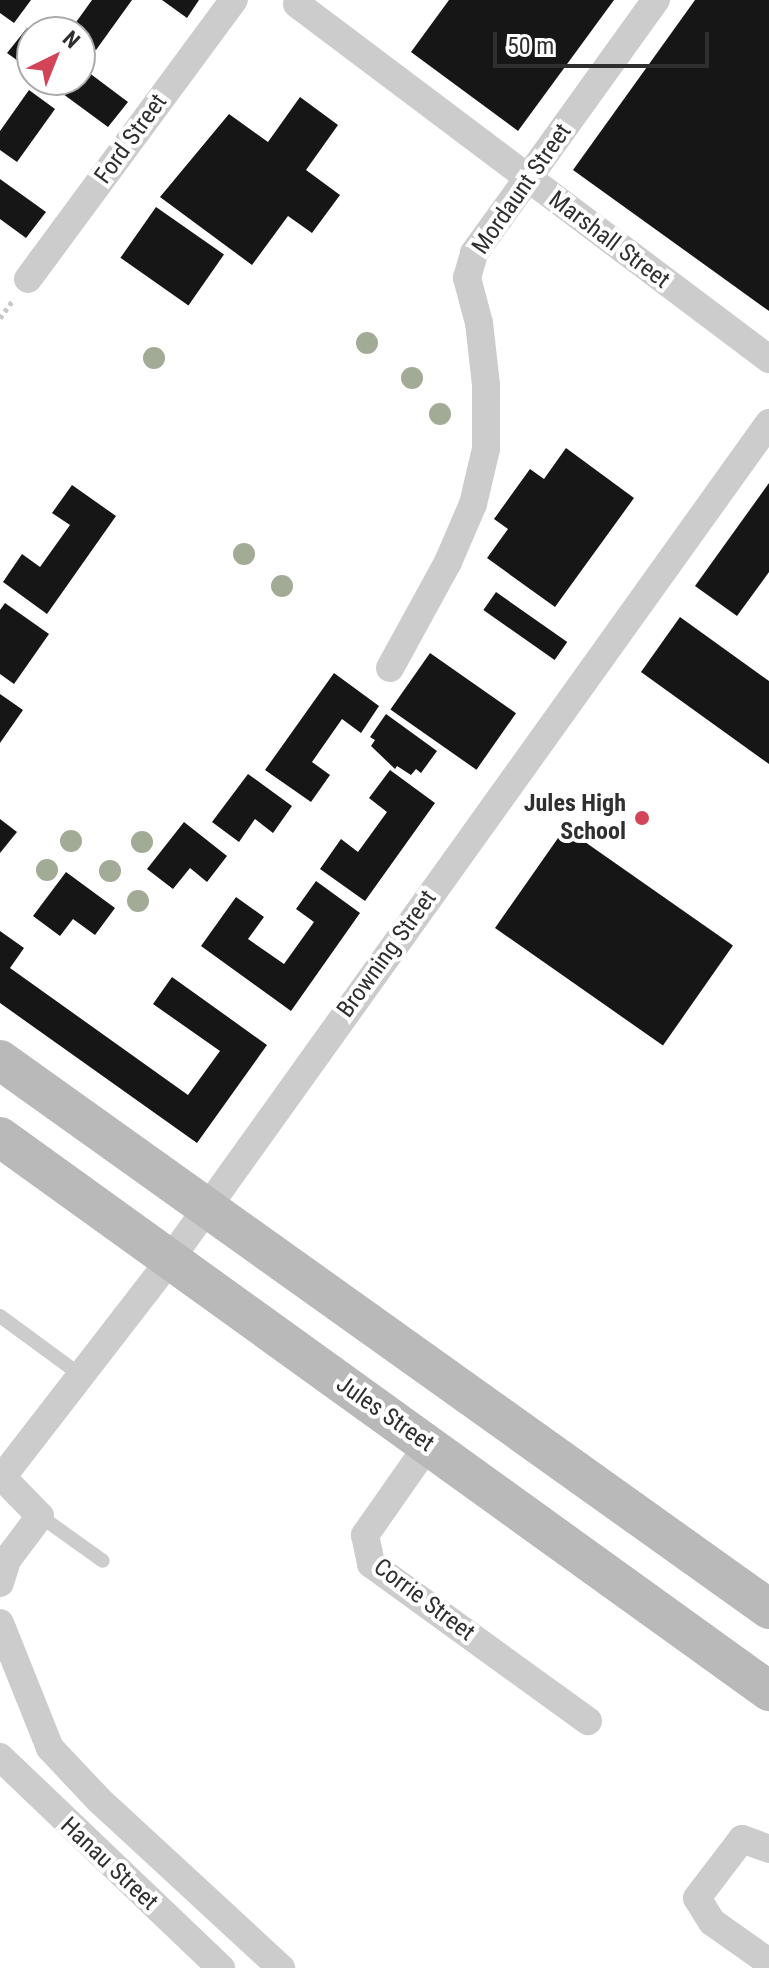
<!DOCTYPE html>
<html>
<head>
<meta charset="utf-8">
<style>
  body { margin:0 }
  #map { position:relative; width:769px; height:1968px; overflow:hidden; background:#fff; font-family:"Roboto Condensed",sans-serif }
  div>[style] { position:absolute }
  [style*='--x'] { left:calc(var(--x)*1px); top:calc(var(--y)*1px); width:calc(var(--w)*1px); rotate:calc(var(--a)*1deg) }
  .building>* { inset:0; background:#161616; transform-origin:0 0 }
  .path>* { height:5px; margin-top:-2.5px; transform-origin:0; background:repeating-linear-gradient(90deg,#c9c9c9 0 4px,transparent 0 8px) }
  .lane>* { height:14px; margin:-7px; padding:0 7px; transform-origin:7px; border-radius:7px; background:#ccc }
  .street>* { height:28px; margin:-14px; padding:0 14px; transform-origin:14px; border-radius:14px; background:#ccc }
  .secondary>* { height:40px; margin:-20px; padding:0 20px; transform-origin:20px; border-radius:20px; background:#b9b9b9 }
  .trees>* { width:22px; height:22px; margin:-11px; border-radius:50%; background:#a2ab96 }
  .dots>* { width:22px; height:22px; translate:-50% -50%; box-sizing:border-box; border:4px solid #fff; border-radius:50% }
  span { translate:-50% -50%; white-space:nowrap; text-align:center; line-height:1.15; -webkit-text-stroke:8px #fff; paint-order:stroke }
  .street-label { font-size:24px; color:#2f2f2f }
  .poi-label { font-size:24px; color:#2f2f2f; font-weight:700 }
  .right { translate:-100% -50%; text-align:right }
  .north { position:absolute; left:16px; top:16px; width:80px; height:80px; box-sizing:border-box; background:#fff; border:2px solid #acacac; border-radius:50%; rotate:43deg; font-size:22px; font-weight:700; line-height:32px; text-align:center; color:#2f2f2f }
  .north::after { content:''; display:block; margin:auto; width:28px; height:36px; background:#d24559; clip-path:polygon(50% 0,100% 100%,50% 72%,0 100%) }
  .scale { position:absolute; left:493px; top:32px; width:216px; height:36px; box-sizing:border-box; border:4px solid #2f2f2f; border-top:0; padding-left:10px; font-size:24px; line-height:28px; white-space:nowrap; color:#2f2f2f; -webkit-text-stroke:6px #fff; paint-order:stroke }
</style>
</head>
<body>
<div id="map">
  <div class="building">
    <div style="clip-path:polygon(0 0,31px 0,14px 23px,0 13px)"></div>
    <div style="clip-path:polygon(92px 0,132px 0,96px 50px,80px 39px,80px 32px,69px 32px)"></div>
    <div style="clip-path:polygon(162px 0,199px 0,187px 18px)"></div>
    <div style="clip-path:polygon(449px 0,614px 0,518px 131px,411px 52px)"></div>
    <div style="clip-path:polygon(695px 0,769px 0,769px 311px,573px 170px)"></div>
    <div style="clip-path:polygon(27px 28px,32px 31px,32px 71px,7px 53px)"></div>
    <div style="clip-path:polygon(80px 66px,128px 102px,108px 127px,44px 80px,80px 80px)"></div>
    <div style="clip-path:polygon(29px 90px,55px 109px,17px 162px,0 150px,0 131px)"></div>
    <div style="clip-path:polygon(300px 97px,338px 125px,306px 170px,340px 195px,312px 233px,288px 216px,252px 265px,160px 197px,229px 114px,268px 142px)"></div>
    <div style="clip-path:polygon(0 179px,46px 212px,26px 238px,0 219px)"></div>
    <div style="left:156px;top:207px;width:83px;height:62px;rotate:35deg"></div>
    <div style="clip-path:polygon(566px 448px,634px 498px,555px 607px,487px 558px,508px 529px,494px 519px,530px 469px,544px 479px)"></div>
    <div style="clip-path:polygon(769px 483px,769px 572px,737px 616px,695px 586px)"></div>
    <div style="clip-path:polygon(72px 485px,116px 516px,47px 614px,3px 582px,22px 554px,40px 567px,70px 525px,52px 513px)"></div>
    <div style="left:496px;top:592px;width:87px;height:22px;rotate:35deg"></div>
    <div style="clip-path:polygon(5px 603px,49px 634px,14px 684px,0 674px,0 610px)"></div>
    <div style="clip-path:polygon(680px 617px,769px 681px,769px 764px,641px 672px)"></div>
    <div style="left:430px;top:653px;width:105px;height:69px;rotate:35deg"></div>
    <div style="clip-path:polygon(334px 673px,379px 706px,361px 733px,342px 719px,312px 762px,330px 775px,311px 802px,265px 770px)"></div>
    <div style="clip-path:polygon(0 694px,23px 710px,0 743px)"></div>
    <div style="clip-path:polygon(386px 714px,437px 751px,421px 773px,416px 769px,411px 775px,397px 766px,395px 769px,371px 746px,375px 740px,370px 737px)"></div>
    <div style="clip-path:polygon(390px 770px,435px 803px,365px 901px,320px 869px,341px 839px,358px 852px,387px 812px,369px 798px)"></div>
    <div style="clip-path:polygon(248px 774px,292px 806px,273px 833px,255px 819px,239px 842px,212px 822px)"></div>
    <div style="clip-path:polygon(0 819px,17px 832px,0 853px)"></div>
    <div style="clip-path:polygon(184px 822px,227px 856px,207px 882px,190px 868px,173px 889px,147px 869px)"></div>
    <div style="left:565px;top:828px;width:205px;height:122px;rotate:35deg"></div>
    <div style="clip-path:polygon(66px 872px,115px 908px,95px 935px,73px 919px,60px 936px,33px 916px)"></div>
    <div style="clip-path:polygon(316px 881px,360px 913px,291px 1011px,201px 946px,236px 897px,264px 917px,248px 939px,284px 964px,314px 922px,296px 909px)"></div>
    <div style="clip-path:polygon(0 931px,24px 948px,10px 968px,188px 1095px,220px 1051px,153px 1004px,172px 977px,267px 1045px,197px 1143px,0 1003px)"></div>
  </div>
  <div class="path">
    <div style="--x:0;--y:318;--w:24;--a:-54"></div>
  </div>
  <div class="lane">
    <div style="--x:0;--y:1316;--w:97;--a:36.2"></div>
    <div style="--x:40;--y:1516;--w:77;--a:35.5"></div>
  </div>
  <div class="street">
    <div style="--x:297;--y:4;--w:591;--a:36.95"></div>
    <div style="--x:28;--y:279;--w:347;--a:-53.6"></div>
    <div style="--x:390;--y:668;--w:121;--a:-61.3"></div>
    <div style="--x:448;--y:562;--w:63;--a:-66.7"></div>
    <div style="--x:473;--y:504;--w:57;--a:-76.7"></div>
    <div style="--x:486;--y:449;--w:64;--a:-90"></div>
    <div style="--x:486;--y:385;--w:62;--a:-96.4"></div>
    <div style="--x:479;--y:323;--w:47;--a:-104.9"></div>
    <div style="--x:467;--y:278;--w:26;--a:-74"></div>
    <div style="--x:474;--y:253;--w:312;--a:-54.3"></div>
    <div style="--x:428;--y:1445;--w:110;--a:125"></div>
    <div style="--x:365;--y:1535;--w:30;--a:78"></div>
    <div style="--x:371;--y:1564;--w:268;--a:35.9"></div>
    <div style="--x:0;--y:1480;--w:277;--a:-52.3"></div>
    <div style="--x:169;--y:1261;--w:1031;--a:-54.4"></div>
    <div style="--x:0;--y:1583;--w:24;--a:-73"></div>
    <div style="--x:7;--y:1560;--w:55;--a:-53.1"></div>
    <div style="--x:40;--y:1516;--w:54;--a:-134.3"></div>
    <div style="--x:0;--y:1623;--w:135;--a:68.2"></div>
    <div style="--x:50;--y:1748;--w:71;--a:46.7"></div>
    <div style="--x:99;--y:1800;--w:248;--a:42.7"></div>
    <div style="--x:0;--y:1757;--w:306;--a:43.7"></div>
    <div style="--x:763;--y:1958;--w:62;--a:-144.8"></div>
    <div style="--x:712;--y:1922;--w:28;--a:-122"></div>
    <div style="--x:697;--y:1898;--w:74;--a:-52.7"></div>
    <div style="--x:742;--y:1839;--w:29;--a:20"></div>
  </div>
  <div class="secondary">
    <div style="--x:0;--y:1060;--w:945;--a:35.52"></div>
    <div style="--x:0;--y:1137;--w:948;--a:35.77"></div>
  </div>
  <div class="trees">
    <div style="left:367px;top:343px"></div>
    <div style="left:154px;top:358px"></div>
    <div style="left:412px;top:378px"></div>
    <div style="left:440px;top:414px"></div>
    <div style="left:244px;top:554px"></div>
    <div style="left:282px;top:586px"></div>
    <div style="left:71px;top:841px"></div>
    <div style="left:142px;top:842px"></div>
    <div style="left:47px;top:870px"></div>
    <div style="left:110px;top:871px"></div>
    <div style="left:138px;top:901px"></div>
  </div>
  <div class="dots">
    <div style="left:642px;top:818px;background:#d24559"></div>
  </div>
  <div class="street-label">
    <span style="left:131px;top:139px;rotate:-54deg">Ford Street</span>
    <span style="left:522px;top:189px;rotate:-55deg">Mordaunt Street</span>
    <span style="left:609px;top:240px;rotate:37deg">Marshall Street</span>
    <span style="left:387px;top:954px;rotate:-54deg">Browning Street</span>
    <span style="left:385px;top:1414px;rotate:35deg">Jules Street</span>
    <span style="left:424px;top:1600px;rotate:37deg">Corrie Street</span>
    <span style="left:109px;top:1864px;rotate:43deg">Hanau Street</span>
  </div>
  <div class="poi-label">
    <span class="right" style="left:626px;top:818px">Jules High<br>School</span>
  </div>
  <div class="north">N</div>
  <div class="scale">50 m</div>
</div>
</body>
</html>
